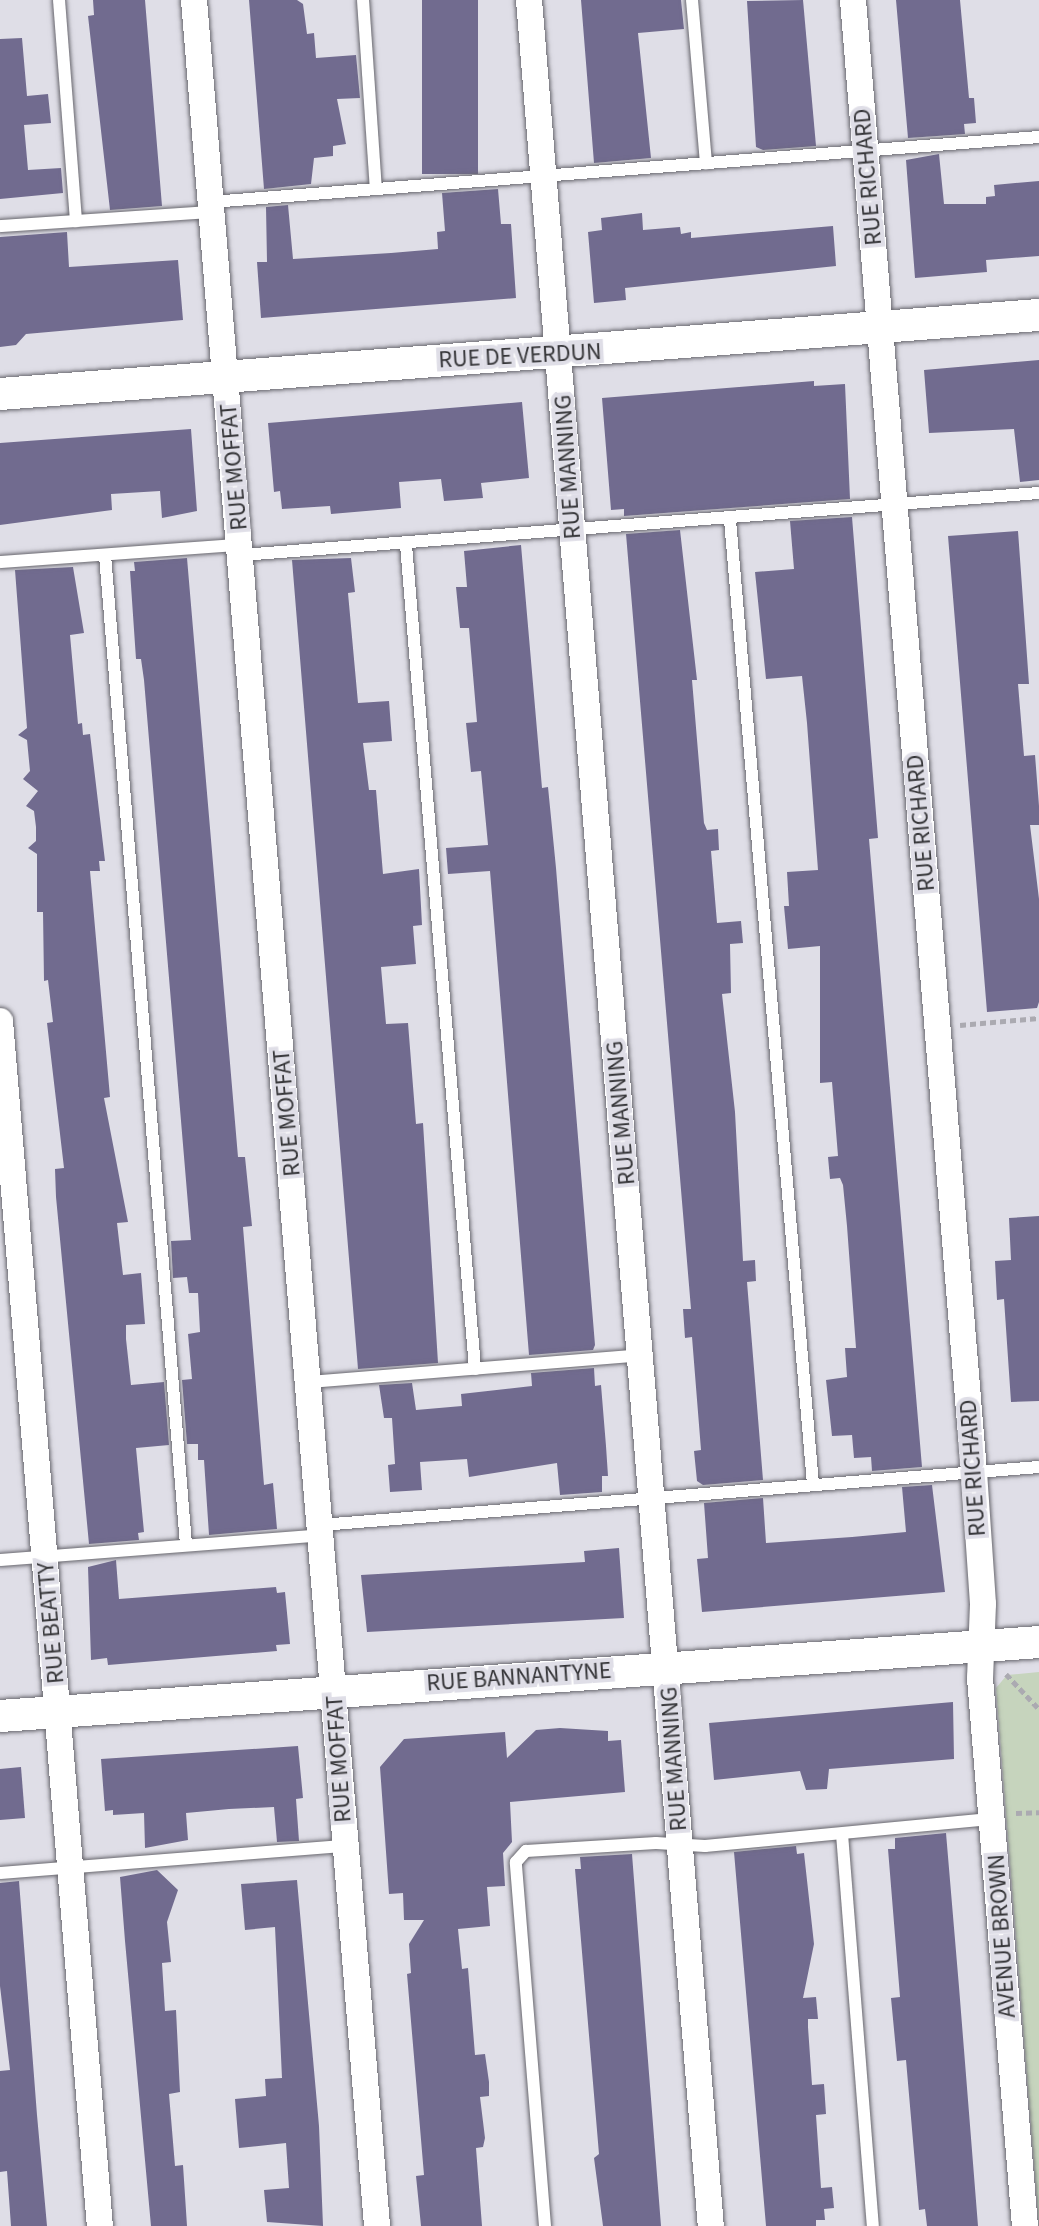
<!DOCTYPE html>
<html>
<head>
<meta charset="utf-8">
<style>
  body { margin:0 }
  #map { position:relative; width:1039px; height:2226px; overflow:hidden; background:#dfdee7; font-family:"Source Sans 3",sans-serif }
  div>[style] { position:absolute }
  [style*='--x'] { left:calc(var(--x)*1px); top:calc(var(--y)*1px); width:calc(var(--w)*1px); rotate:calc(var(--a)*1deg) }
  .green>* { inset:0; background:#c6d4bd }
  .building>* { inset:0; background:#716b8f; transform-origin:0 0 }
  .path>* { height:5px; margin-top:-2.5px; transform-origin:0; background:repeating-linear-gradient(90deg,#abaab1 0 6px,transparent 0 10px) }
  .roads { filter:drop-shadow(0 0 2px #68676e) drop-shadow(0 0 2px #68676e) }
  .service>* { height:12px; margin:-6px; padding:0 6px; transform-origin:6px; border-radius:6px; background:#fff }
  .minor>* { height:26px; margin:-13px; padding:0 13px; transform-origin:13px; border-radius:13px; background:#fff }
  .tertiary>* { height:32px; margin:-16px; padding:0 16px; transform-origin:16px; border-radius:16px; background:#fff }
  span { translate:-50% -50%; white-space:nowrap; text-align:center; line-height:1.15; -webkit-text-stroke:8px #dfdee7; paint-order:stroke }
  .street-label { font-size:24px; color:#353538 }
</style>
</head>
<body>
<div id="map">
  <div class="green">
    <div style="clip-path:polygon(1039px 1672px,1039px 2226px,996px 1688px,1007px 1675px)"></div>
  </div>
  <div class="building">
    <div style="clip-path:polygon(93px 0,145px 0,162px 206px,110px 210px,88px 16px,94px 15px)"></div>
    <div style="clip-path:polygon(249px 0,297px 0,303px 4px,307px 34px,314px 33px,316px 58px,356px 55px,360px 98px,337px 99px,346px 144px,333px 146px,333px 156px,314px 158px,311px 184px,264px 189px)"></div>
    <div style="left:422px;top:0;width:56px;height:174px"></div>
    <div style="clip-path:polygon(581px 0,681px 0,684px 29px,638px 33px,651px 158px,594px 163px)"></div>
    <div style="clip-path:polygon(803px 0,816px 146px,763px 150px,756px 147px,747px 1px)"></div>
    <div style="clip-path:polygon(896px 0,960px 0,969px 98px,974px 98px,976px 123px,964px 124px,965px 134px,908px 138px)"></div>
    <div style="clip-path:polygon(22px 38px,27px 96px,48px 94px,51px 123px,24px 125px,28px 170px,61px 168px,63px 193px,0 199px,0 39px)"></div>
    <div style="clip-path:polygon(939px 154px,944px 204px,986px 204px,986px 197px,995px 196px,994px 185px,1039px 181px,1039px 256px,986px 260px,987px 272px,915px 278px,906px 160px)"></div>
    <div style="clip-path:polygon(498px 189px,501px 224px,511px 224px,516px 298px,261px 318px,257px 262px,267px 262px,266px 207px,288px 205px,293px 259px,391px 253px,438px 249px,437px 232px,445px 231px,442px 193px)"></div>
    <div style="clip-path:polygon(642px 213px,643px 230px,680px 227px,681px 234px,691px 232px,691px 238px,833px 226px,836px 266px,625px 288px,626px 300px,594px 303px,588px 232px,602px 230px,601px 218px)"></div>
    <div style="clip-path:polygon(67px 232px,69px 267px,178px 260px,183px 320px,26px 334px,16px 345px,0 347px,0 237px)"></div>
    <div style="clip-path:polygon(1039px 360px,1039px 480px,1020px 482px,1014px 429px,929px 433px,924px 370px)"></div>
    <div style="clip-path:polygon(814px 381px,814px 386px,845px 384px,850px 499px,624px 516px,624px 509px,611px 510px,602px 398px)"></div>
    <div style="clip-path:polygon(522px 402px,529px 478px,481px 483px,483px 498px,444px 501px,441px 479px,399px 482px,401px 508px,331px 514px,330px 506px,282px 509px,280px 491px,274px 492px,268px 423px)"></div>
    <div style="clip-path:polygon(191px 429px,197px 511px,162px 518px,160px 491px,111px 494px,112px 510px,0 525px,0 443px)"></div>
    <div style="clip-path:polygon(852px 517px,878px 838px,869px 839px,922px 1467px,872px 1471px,871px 1457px,854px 1458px,852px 1435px,832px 1436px,826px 1380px,847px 1377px,845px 1348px,856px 1348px,847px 1226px,843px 1185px,840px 1178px,830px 1179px,828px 1157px,838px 1156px,832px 1082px,820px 1083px,820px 946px,788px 949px,784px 906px,789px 906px,787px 872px,818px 870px,807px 723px,802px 676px,766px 679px,755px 572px,794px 569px,790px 521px)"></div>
    <div style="clip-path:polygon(680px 530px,697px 680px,692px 680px,704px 823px,707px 830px,718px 829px,719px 850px,711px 851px,717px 923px,741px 921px,743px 943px,730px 944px,731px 993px,722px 994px,735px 1112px,743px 1261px,755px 1260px,756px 1281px,747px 1282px,763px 1480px,703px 1485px,697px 1481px,694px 1451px,701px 1450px,692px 1337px,685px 1338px,683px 1309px,691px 1309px,626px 534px)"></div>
    <div style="clip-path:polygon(1018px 531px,1029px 684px,1018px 684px,1024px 756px,1035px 755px,1039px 806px,1039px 825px,1030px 825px,1039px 899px,1039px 1002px,1037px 1008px,987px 1012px,948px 536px)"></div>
    <div style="clip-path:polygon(521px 545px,542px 788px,548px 787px,556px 868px,595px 1345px,593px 1350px,529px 1355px,490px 871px,448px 874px,446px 848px,488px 845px,481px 771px,471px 772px,466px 723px,477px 722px,469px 628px,460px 628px,456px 587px,467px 587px,464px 551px)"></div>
    <div style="clip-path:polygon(187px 558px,238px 1157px,245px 1157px,252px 1226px,243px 1227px,264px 1485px,273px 1483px,277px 1529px,209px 1535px,204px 1460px,198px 1460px,198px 1444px,187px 1444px,182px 1380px,192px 1379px,188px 1334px,200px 1332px,198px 1293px,189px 1293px,187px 1277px,173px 1278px,171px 1241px,191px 1240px,144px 680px,141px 659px,136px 659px,130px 571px,135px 571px,134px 562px)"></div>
    <div style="clip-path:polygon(351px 558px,355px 592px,348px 593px,358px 703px,389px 701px,392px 741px,363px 743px,369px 790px,376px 790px,383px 874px,419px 869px,422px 925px,413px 926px,416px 964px,381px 967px,386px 1024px,408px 1023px,416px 1124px,423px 1123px,438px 1363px,358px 1369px,292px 560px)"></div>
    <div style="clip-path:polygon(73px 567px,84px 633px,70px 635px,78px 724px,82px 723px,83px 735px,90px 734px,105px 861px,99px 861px,100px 871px,90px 871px,110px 1097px,104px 1098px,128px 1222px,117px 1223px,123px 1275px,141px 1273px,145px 1324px,126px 1325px,126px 1339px,131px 1385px,164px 1382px,169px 1445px,136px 1448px,144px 1532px,138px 1533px,139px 1540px,89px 1544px,56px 1197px,55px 1169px,64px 1168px,47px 1023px,53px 1022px,48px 980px,44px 981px,43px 912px,37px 912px,37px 854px,28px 848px,36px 841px,36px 827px,34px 811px,26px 806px,38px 791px,23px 779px,30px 771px,27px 740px,18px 735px,27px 728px,15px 570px)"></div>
    <div style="clip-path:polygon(1039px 1216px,1039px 1401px,1011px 1402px,1004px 1299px,997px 1300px,995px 1261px,1011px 1260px,1009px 1218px)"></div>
    <div style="clip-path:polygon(594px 1368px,595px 1386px,601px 1385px,606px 1446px,608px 1476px,602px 1476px,602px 1492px,560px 1495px,557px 1463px,469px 1477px,467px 1459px,420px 1462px,422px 1490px,390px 1492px,388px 1465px,395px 1464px,392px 1418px,384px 1418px,379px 1385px,412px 1383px,416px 1410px,462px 1406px,461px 1394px,532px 1386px,531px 1373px)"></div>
    <div style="clip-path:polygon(932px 1485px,945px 1592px,702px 1612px,697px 1559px,708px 1558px,704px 1503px,763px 1498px,766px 1543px,852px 1537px,906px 1532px,902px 1487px)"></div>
    <div style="clip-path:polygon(619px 1548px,624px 1618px,367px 1632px,361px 1575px,585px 1562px,584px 1551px)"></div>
    <div style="clip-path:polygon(116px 1560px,119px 1599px,276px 1587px,277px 1593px,285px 1592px,290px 1644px,276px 1645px,277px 1651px,216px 1656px,108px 1665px,107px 1658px,91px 1660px,88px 1567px)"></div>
    <div style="clip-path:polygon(953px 1702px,954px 1759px,829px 1769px,827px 1789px,806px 1790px,800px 1771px,714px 1780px,709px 1723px)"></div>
    <div style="clip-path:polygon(560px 1728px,608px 1731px,608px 1741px,621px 1740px,625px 1792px,510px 1802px,512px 1842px,503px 1853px,505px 1886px,487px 1887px,490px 1926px,458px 1929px,462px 1969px,468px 1968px,475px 2055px,485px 2054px,489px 2082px,489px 2096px,480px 2097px,485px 2138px,483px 2147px,476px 2148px,482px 2226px,421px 2226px,416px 2176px,424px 2175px,407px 1974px,411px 1973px,409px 1944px,424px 1920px,404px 1920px,403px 1893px,389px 1894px,380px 1767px,404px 1739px,505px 1732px,507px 1758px,536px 1730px)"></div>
    <div style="clip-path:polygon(298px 1746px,303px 1798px,296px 1799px,299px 1841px,277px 1842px,274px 1807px,229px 1809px,186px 1813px,188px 1840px,145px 1848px,144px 1813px,113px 1815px,113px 1810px,105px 1811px,101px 1759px)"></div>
    <div style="clip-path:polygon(21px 1767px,25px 1818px,0 1820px,0 1769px)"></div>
    <div style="clip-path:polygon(946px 1833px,959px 1987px,978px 2226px,927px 2226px,925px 2209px,919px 2210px,906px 2060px,897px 2061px,891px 1998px,900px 1997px,888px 1849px,895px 1849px,895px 1838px)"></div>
    <div style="clip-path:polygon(796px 1846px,797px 1854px,804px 1853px,814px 1944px,803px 1998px,816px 1997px,818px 2019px,808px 2019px,808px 2027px,812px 2085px,824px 2084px,826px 2114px,816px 2115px,821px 2188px,832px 2187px,834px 2208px,824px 2209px,825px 2220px,816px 2220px,816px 2226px,766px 2226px,734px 1852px)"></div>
    <div style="clip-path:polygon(632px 1854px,647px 2048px,661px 2226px,603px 2226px,594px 2158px,599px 2154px,575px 1869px,581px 1869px,580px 1857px)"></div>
    <div style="clip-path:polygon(157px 1870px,178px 1890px,167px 1922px,171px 1962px,162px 1963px,165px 2011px,176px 2010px,180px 2092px,169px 2094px,175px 2166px,183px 2165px,187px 2226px,151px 2226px,125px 1941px,120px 1877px)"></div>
    <div style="clip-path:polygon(297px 1880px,319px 2126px,323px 2226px,267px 2222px,264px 2190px,289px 2188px,286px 2143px,239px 2148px,235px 2099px,266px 2096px,265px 2079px,282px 2078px,275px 1927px,245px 1930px,241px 1884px)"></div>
    <div style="clip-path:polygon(19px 1881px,37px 2115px,47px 2226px,11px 2226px,7px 2171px,0 2172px,0 2071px,10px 2070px,0 1986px,0 1883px)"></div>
  </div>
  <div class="path">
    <div style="--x:960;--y:1025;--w:79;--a:-5.1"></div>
    <div style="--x:1006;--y:1674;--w:48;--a:46.7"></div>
    <div style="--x:1016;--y:1813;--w:23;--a:-2"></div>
  </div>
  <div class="roads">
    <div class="service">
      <div style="--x:59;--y:0;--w:222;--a:85.6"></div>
      <div style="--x:363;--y:0;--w:189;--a:86.1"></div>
      <div style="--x:692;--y:0;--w:164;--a:85.1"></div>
      <div style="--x:211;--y:202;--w:831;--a:-4.49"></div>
      <div style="--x:0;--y:226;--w:212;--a:-3.8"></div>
      <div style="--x:730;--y:520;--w:968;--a:85.08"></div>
      <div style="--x:406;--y:545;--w:827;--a:85.21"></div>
      <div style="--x:105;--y:555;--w:993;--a:85.32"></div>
      <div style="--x:242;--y:555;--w:799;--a:-4.45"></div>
      <div style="--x:0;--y:562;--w:241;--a:-4.1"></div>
      <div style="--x:309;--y:1382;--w:333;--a:-4.6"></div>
      <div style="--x:321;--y:1525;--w:720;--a:-4.62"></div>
      <div style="--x:0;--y:1560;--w:323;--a:-4.4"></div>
      <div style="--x:842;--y:1834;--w:393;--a:85.5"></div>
      <div style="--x:0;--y:1873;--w:347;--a:-4.5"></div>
      <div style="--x:545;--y:2226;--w:365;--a:-94.6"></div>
      <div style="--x:516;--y:1862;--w:15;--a:-48"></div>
      <div style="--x:526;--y:1851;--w:130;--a:-3.5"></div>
      <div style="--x:656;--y:1843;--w:49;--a:3.5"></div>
      <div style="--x:705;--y:1846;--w:289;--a:-5.4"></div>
    </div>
    <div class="minor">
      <div style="--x:194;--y:0;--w:2234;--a:85.3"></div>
      <div style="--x:529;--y:0;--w:2233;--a:85.33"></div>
      <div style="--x:853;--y:0;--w:1477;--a:85.3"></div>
      <div style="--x:974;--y:1472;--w:132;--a:86.1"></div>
      <div style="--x:983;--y:1604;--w:74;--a:92.3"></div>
      <div style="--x:980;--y:1678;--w:550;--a:85.31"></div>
      <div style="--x:0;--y:1021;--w:1209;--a:85.26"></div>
    </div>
    <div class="tertiary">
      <div style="--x:0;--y:394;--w:1042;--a:-4.35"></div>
      <div style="--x:0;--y:1716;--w:1042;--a:-4.07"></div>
    </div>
  </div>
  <div class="street-label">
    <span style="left:868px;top:177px;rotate:-95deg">RUE RICHARD</span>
    <span style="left:520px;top:356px;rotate:-3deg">RUE DE VERDUN</span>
    <span style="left:234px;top:467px;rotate:-95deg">RUE MOFFAT</span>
    <span style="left:568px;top:467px;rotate:-94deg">RUE MANNING</span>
    <span style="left:921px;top:823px;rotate:-95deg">RUE RICHARD</span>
    <span style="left:287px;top:1113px;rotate:-95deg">RUE MOFFAT</span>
    <span style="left:621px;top:1113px;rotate:-95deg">RUE MANNING</span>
    <span style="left:973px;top:1468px;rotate:-94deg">RUE RICHARD</span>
    <span style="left:51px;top:1623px;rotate:-95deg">RUE BEATTY</span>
    <span style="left:519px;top:1677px;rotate:-4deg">RUE BANNANTYNE</span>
    <span style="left:339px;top:1759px;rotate:-94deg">RUE MOFFAT</span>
    <span style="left:674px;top:1759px;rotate:-94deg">RUE MANNING</span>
    <span style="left:1002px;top:1936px;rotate:-94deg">AVENUE BROWN</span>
  </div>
</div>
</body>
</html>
